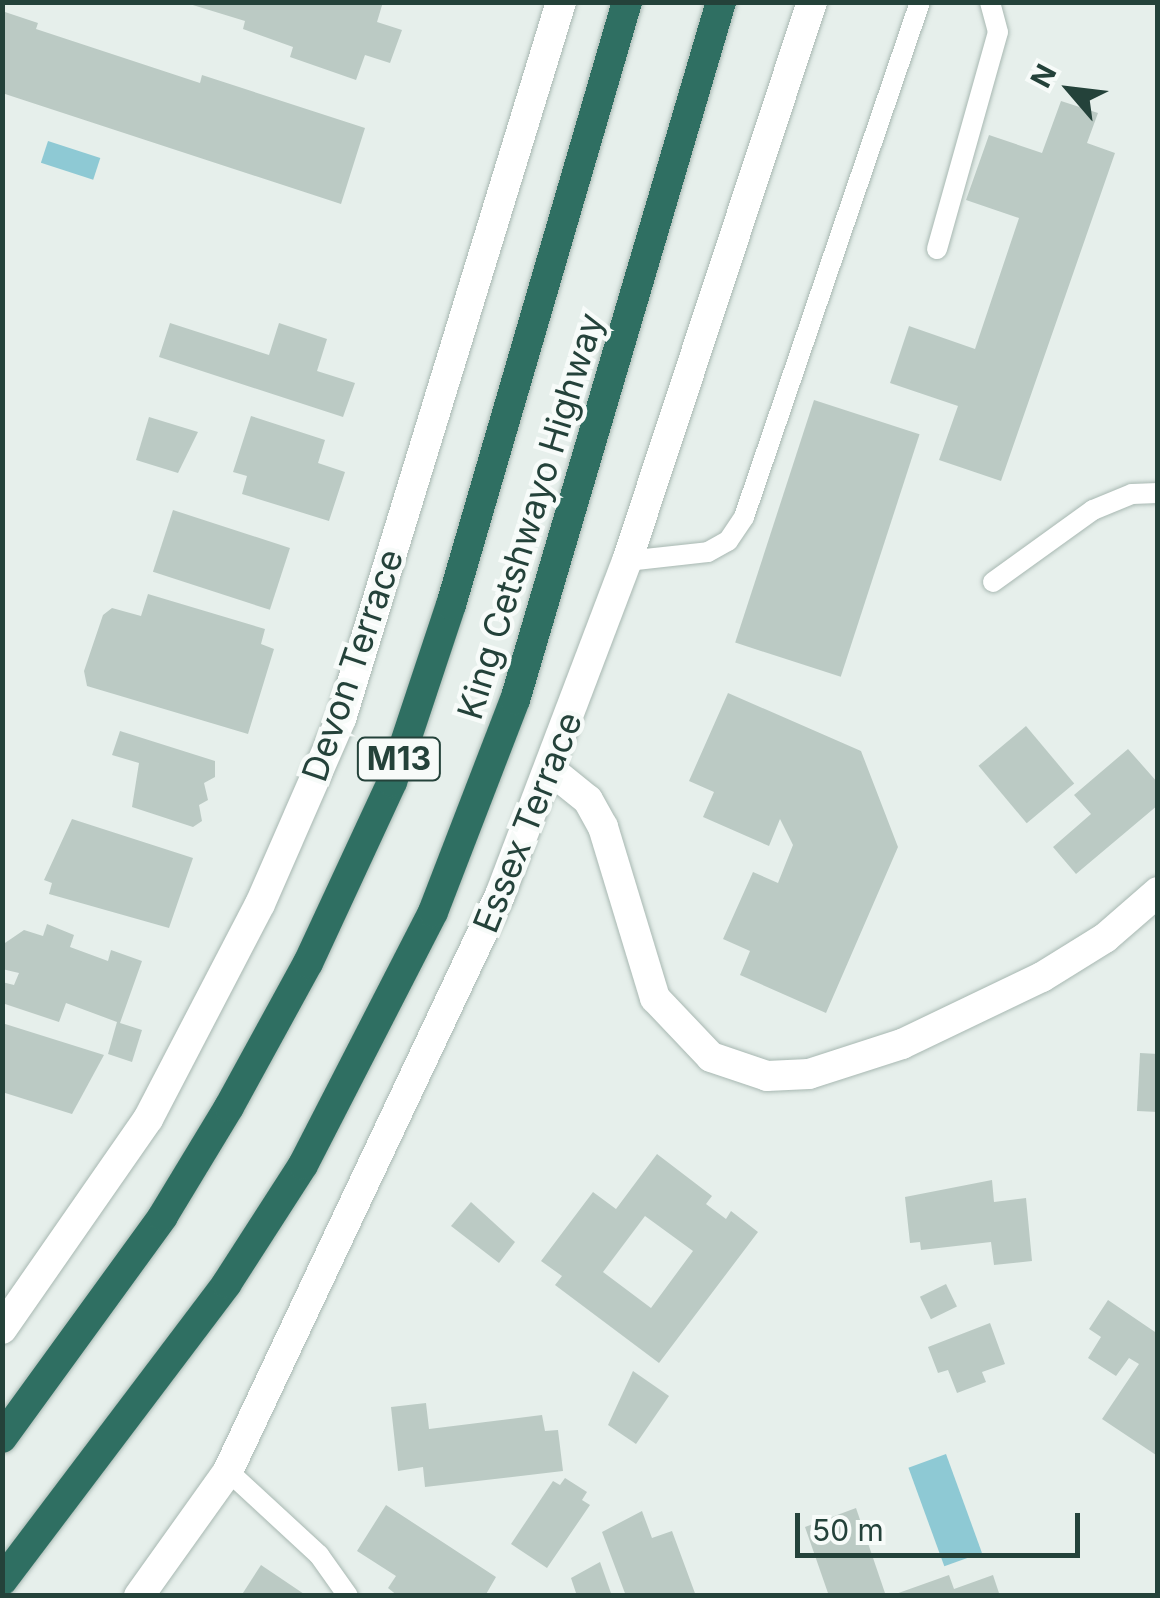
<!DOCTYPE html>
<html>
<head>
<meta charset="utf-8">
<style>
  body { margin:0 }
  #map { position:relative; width:1160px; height:1598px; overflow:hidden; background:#e6efeb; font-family:Inter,sans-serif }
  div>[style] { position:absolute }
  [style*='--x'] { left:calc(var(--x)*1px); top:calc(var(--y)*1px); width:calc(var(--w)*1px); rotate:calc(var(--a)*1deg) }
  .water>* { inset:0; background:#8ec9d4; transform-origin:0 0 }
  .building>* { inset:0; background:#bbcac4; transform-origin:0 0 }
  .roads { filter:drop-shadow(0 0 2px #a8b8b2) drop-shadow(0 0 2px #a8b8b2) }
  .lane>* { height:20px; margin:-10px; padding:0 10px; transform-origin:10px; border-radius:10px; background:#fff }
  .street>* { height:30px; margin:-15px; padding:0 15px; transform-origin:15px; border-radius:15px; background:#fff }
  .secondary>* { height:30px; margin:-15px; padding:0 15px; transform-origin:15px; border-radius:15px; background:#fff }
  .highway>* { height:30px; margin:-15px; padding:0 15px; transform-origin:15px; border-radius:15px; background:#2f6f62 }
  span { translate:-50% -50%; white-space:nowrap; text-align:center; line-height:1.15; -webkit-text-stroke:9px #f7fbf9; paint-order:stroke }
  .shield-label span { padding:2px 8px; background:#f7fbf9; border:2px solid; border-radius:8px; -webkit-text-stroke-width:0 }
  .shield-label { font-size:32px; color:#24423a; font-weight:700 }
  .street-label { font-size:35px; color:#24423a }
  .frame { position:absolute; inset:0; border:5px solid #24423a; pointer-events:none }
  .north { position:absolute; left:1020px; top:40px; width:100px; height:100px; -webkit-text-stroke:8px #f7fbf9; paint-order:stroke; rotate:298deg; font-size:28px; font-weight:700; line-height:40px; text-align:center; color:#24423a }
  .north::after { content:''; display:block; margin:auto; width:35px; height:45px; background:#24423a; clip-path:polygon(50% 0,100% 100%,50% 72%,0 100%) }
  .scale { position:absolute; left:795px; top:1513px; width:285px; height:45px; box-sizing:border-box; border:5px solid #24423a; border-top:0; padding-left:12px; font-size:30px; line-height:35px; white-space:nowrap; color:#24423a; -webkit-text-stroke:8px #f7fbf9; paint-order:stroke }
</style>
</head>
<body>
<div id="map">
  <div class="water">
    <div style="left:48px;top:141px;width:55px;height:23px;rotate:18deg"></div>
    <div style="left:946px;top:1454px;width:105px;height:40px;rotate:70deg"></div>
  </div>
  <div class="building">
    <div style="clip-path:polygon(183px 2px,383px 2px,377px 22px,402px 30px,390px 63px,365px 55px,356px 80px,290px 57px,293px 47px,243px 29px,245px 21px)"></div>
    <div style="clip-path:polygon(2px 11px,38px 23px,36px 29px,200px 83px,202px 75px,365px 128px,341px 204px,2px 93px)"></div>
    <div style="clip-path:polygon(1061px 101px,1098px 113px,1087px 143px,1115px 153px,1001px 481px,939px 460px,958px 406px,890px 383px,909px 326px,975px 349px,1019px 218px,966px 200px,989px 135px,1042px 153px)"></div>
    <div style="clip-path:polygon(170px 323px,269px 355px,279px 323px,327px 339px,317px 371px,355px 383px,343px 417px,159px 357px)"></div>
    <div style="left:814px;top:400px;width:111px;height:255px;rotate:18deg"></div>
    <div style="clip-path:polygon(251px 416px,325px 440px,318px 463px,345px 472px,329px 521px,242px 494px,247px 476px,233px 472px)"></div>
    <div style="clip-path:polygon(149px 417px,198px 432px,178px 473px,136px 460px)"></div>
    <div style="left:173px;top:510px;width:123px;height:65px;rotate:18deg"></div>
    <div style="clip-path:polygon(148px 594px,265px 629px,261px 644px,274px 649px,248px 734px,87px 686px,84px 671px,103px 615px,112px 608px,141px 616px)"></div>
    <div style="clip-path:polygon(728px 693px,861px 751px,898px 847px,826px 1013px,740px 975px,750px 951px,723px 939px,753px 872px,778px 883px,793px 845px,780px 819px,769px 846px,703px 817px,714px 792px,689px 781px)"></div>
    <div style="left:1026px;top:726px;width:75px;height:62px;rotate:50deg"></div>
    <div style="clip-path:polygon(120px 731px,215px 761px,215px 777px,204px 783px,208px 800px,199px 805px,202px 821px,193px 827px,132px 807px,139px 763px,112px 755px)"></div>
    <div style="clip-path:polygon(1128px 749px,1158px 783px,1158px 805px,1076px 874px,1053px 847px,1091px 814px,1074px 795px)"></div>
    <div style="clip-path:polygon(72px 819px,193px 858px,169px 928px,49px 894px,52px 883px,44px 880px)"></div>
    <div style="clip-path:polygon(47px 924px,74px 935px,70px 947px,108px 961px,111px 950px,142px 961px,120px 1023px,142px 1030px,132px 1062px,108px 1054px,117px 1022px,66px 1003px,59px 1022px,2px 1003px,2px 982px,14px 985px,19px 973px,2px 969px,2px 945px,24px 930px,43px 936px)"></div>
    <div style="clip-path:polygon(2px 1023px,104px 1055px,72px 1114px,2px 1092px)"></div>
    <div style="clip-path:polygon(1140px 1053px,1158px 1054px,1158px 1112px,1137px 1111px)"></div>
    <div style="clip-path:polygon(evenodd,657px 1154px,712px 1196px,706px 1204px,726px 1219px,731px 1211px,758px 1232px,659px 1363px,555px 1285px,562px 1276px,541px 1261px,593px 1192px,616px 1209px,657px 1154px,645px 1216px,693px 1251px,651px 1308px,603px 1272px,645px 1216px)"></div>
    <div style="clip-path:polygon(992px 1180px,994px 1202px,1026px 1198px,1032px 1261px,994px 1265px,991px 1242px,921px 1250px,920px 1242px,910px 1243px,905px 1197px)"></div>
    <div style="clip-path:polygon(471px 1202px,515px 1242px,499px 1263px,451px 1226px)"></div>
    <div style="left:946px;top:1284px;width:25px;height:29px;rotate:64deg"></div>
    <div style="clip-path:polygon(1108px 1300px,1158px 1334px,1156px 1455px,1102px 1419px,1139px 1364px,1129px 1358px,1116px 1376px,1088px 1358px,1101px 1337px,1089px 1329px)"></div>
    <div style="clip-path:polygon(990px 1323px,1005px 1364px,982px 1372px,986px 1382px,957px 1393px,948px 1370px,938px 1373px,928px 1347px)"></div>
    <div style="clip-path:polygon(633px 1371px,669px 1396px,636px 1444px,608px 1425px)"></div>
    <div style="clip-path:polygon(426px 1403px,429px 1429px,542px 1415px,545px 1431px,558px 1430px,563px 1471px,425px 1487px,423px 1467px,398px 1471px,391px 1407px)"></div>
    <div style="clip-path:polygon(565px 1478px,587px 1492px,582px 1500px,590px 1505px,547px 1568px,511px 1544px,553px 1481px,560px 1485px)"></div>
    <div style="clip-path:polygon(386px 1505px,496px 1577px,485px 1596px,398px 1596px,388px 1588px,396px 1576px,357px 1551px)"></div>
    <div style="clip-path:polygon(856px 1508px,886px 1596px,829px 1596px,805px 1527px)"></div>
    <div style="clip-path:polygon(642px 1511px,652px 1538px,672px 1531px,696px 1596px,626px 1596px,602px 1532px)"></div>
    <div style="clip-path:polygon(600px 1562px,612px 1596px,577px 1596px,571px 1578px)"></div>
    <div style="clip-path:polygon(261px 1565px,307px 1596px,241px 1596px)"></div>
    <div style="clip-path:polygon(949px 1575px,954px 1589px,993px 1575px,1000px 1596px,890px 1596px)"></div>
  </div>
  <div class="roads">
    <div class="lane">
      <div style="--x:937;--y:249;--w:225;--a:-74.3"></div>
      <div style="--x:998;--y:32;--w:31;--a:-105"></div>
      <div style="--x:627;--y:561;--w:81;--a:-6.3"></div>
      <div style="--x:708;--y:552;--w:23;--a:-29"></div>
      <div style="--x:728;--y:541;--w:29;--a:-56"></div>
      <div style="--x:744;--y:517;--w:544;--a:-71.13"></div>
      <div style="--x:993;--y:582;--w:123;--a:-35.8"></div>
      <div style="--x:1093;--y:510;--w:42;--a:-22.3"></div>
      <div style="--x:1132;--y:494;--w:26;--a:-2"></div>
      <div style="--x:228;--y:1471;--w:124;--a:42.7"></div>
      <div style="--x:319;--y:1555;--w:50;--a:54.7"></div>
    </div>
    <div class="street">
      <div style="--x:552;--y:771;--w:46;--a:38.9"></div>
      <div style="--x:588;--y:800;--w:31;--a:61"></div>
      <div style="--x:603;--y:827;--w:179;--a:73.1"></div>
      <div style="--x:655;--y:998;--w:81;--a:46.5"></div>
      <div style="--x:711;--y:1057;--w:59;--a:18.7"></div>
      <div style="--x:767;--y:1076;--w:42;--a:-2.7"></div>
      <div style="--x:809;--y:1074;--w:98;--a:-17.9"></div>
      <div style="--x:902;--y:1044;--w:155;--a:-25.6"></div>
      <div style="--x:1042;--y:977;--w:74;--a:-31.8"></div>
      <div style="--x:1105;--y:938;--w:70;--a:-41"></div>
    </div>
    <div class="secondary">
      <div style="--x:2;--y:1329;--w:256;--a:-55.2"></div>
      <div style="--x:148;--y:1119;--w:242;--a:-62.5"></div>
      <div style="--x:260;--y:904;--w:202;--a:-66.4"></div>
      <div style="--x:341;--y:719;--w:750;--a:-72.94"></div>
      <div style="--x:139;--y:1596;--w:153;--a:-54.5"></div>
      <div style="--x:228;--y:1471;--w:637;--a:-64.72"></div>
      <div style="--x:500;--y:895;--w:357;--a:-69.2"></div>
      <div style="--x:627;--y:561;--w:589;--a:-71.69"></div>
    </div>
    <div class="highway">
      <div style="--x:2;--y:1438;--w:274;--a:-54"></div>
      <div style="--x:163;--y:1216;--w:127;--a:-58.8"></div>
      <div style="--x:229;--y:1107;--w:164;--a:-61.3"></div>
      <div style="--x:308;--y:963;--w:200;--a:-65.1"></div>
      <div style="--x:392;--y:782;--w:187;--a:-71.6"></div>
      <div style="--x:451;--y:605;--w:628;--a:-73.73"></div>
      <div style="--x:2;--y:1581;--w:373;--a:-52.9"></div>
      <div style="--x:227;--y:1283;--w:140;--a:-57.2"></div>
      <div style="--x:303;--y:1165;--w:284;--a:-62.8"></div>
      <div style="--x:433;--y:912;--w:227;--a:-68.9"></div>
      <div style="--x:515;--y:700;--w:728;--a:-73.56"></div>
    </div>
  </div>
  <div class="shield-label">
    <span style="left:399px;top:759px">M13</span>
  </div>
  <div class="street-label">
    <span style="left:530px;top:516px;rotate:-73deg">King Cetshwayo Highway</span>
    <span style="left:352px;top:665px;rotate:-71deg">Devon Terrace</span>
    <span style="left:527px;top:822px;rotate:-68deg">Essex Terrace</span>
  </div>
  <div class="frame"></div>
  <div class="north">N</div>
  <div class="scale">50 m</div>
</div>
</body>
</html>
